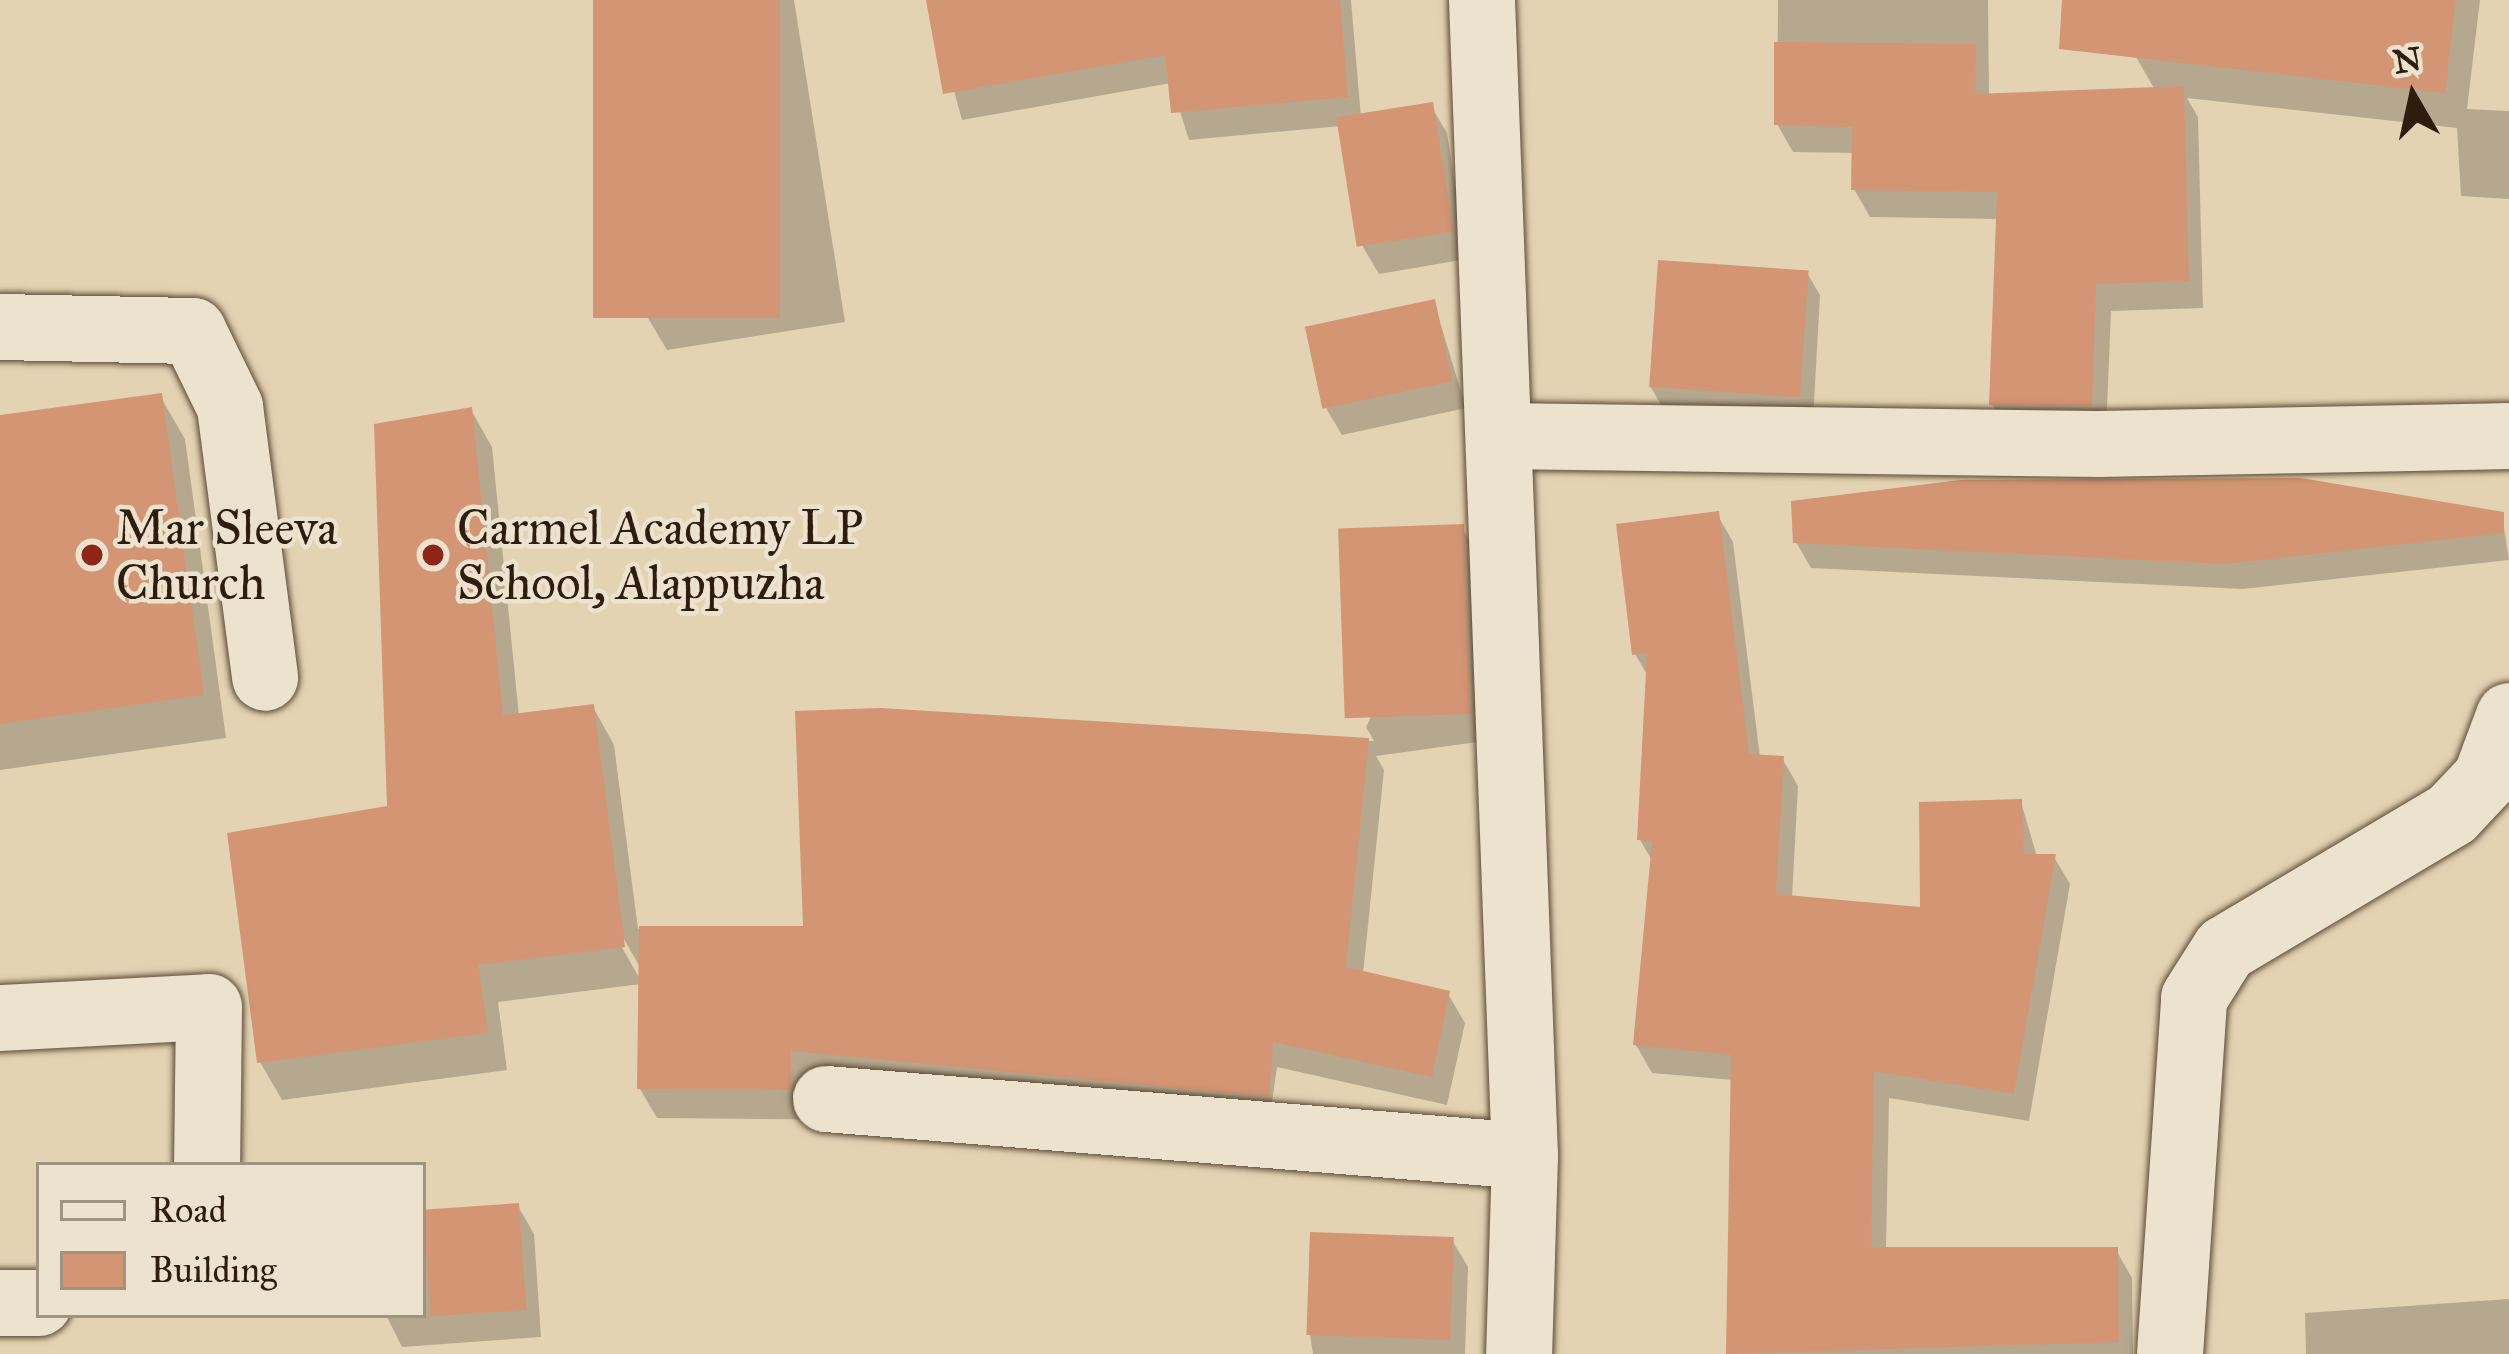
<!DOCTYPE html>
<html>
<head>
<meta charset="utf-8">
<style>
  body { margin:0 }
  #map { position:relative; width:2509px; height:1354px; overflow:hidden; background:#e4d3b3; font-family:"IM FELL Great Primer",serif }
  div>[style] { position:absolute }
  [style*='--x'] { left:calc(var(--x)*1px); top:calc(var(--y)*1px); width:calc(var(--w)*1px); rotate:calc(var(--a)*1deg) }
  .shadow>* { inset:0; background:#0003 }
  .building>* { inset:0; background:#d39573; transform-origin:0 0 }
  .roads { filter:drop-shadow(0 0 3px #5c4a36) drop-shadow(0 0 3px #5c4a36) }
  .minor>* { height:66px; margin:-33px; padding:0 33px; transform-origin:33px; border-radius:33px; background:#ede2ce }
  .dots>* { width:33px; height:33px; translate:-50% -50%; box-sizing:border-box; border:6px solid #ede2ce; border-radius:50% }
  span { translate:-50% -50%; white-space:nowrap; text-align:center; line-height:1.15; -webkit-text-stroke:9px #ede2ce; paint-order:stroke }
  .poi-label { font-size:48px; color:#2e1c0d }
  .left { translate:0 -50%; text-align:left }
  .legend { position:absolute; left:36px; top:1162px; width:390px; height:156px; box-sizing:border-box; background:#ede2ce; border:3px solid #a19381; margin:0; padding:15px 21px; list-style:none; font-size:36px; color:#2e1c0d }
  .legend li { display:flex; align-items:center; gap:24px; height:60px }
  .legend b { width:60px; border:3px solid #a19381 }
  .north { position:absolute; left:2353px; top:36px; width:120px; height:120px; -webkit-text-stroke:9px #ede2ce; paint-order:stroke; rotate:351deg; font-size:33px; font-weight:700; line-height:48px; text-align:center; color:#2e1c0d }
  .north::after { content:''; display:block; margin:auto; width:42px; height:54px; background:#2e1c0d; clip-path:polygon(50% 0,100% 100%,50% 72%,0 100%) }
</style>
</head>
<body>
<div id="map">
  <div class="shadow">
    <div style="clip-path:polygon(596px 0,794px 0,845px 322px,667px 350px,645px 313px)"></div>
    <div style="clip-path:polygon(929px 0,1351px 0,1361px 118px,1431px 106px,1447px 133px,1467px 259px,1379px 274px,1363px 247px,1341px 126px,1189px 140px,1171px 83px,962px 120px)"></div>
    <div style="clip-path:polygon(1778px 0,1988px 0,1989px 97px,2155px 90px,2136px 57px,2142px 0,2480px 0,2467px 109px,2509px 111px,2509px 199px,2461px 196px,2457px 128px,2187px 98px,2198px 117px,2203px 308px,2111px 311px,2106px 433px,2008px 432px,1992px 404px,1999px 219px,1870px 217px,1854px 189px,1855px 153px,1793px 152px,1777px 124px)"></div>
    <div style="clip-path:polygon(1807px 273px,1820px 295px,1813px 420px,1663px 408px,1650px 386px)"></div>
    <div style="clip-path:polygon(1434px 302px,1466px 408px,1342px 435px,1326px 408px)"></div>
    <div style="clip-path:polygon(160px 396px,185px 439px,226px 738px,0 770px,0 419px)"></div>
    <div style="clip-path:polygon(evenodd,471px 410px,492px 447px,519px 716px,593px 707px,614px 745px,638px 929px,806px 929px,798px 714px,1374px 741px,1366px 727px,1462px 528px,1478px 555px,1485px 741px,1376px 756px,1384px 770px,1363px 974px,1448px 994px,1465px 1023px,1447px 1105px,1277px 1067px,1269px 1124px,657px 1118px,640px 1089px,641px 984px,498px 1002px,507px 1070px,282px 1100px,260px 1062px,390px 809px,471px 410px,620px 932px,641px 969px,641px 981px,615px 935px,620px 932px)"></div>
    <div style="clip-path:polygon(1717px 514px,1733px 542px,1760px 757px,1782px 758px,1798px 786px,1792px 898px,1923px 911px,2021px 802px,2037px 857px,2054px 857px,2070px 884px,2029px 1121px,1889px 1098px,1886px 1250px,2116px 1250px,2132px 1278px,2133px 1354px,1729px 1354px,1733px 1080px,1652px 1073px,1636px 1045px,1653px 862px,1640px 840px,1649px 678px,1635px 654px)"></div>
    <div style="clip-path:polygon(2502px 515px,2509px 560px,2243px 589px,1811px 568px,1796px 542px)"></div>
    <div style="clip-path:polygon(518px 1206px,534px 1234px,541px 1337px,402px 1347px,386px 1315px,423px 1315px,423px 1214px)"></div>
    <div style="clip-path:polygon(1452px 1240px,1468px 1267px,1465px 1354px,1313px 1354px,1309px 1328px)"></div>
    <div style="clip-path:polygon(2509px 1299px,2509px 1354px,2306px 1354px,2305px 1313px)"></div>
  </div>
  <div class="building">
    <div style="left:593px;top:0;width:187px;height:318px"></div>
    <div style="clip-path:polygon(926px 0,1340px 0,1348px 97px,1171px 113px,1165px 55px,943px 94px)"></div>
    <div style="clip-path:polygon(2062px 0,2456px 0,2445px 93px,2059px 49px)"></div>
    <div style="clip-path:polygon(1774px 42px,1976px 44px,1975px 94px,2184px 86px,2189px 281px,2096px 284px,2092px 406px,1989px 405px,1997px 192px,1851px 190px,1852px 127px,1774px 125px)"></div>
    <div style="left:1433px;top:102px;width:131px;height:98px;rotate:81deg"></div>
    <div style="left:1658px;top:260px;width:151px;height:127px;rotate:4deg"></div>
    <div style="left:1435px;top:299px;width:84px;height:133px;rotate:78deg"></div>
    <div style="clip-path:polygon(162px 393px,204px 695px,0 724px,0 415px)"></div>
    <div style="clip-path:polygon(472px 407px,503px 715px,594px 704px,625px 947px,478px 965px,488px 1033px,257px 1063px,227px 833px,387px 806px,374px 424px)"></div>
    <div style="clip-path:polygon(2301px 478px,2504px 512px,2504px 533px,2226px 564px,1793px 543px,1791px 501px,1960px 480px)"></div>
    <div style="clip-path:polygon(1719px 511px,1749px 754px,1784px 756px,1776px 894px,1920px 907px,1919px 802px,2022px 799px,2024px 854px,2056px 854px,2014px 1094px,1874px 1071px,1871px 1247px,2118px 1247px,2119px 1342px,1726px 1354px,1731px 1055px,1633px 1045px,1652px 841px,1637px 840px,1647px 653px,1632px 655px,1616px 524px)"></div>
    <div style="left:1464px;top:524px;width:190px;height:126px;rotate:88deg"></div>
    <div style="clip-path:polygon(880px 708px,1369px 738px,1346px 967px,1450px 991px,1432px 1077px,1273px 1042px,1269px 1097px,791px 1051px,791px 1090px,637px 1089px,639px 926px,803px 926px,795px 711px)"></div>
    <div style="left:519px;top:1203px;width:107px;height:96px;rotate:86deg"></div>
    <div style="left:1310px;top:1232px;width:144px;height:103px;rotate:2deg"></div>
  </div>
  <div class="roads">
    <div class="minor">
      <div style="--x:1482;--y:0;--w:1157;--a:87.87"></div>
      <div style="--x:1525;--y:1156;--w:198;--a:91.7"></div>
      <div style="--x:0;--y:327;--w:193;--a:1.2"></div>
      <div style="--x:193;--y:331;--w:85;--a:64"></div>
      <div style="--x:230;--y:407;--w:273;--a:82.6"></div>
      <div style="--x:1501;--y:436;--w:597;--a:0.77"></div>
      <div style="--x:2098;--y:444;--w:411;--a:-1.1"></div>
      <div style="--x:0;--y:1018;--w:209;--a:-3"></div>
      <div style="--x:209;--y:1007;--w:158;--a:90.7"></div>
      <div style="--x:826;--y:1099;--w:701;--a:4.66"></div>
      <div style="--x:0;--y:1303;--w:39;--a:0"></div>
      <div style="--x:2170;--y:1354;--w:357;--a:-86.1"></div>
      <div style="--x:2194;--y:998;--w:58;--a:-57.7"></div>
      <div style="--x:2225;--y:949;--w:264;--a:-30.7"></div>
      <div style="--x:2452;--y:814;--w:50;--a:-46.6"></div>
      <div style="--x:2486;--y:778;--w:66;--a:-69.6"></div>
    </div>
  </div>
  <div class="dots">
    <div style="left:92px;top:555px;background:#8f2418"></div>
    <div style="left:433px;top:555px;background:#8f2418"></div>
  </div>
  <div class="poi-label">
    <span class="left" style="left:116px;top:555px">Mar Sleeva<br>Church</span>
    <span class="left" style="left:457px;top:555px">Carmel Academy LP<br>School, Alappuzha</span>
  </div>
  <ul class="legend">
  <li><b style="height:15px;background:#ede2ce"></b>Road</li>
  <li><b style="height:33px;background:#d39573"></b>Building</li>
  </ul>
  <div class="north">N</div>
</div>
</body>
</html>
